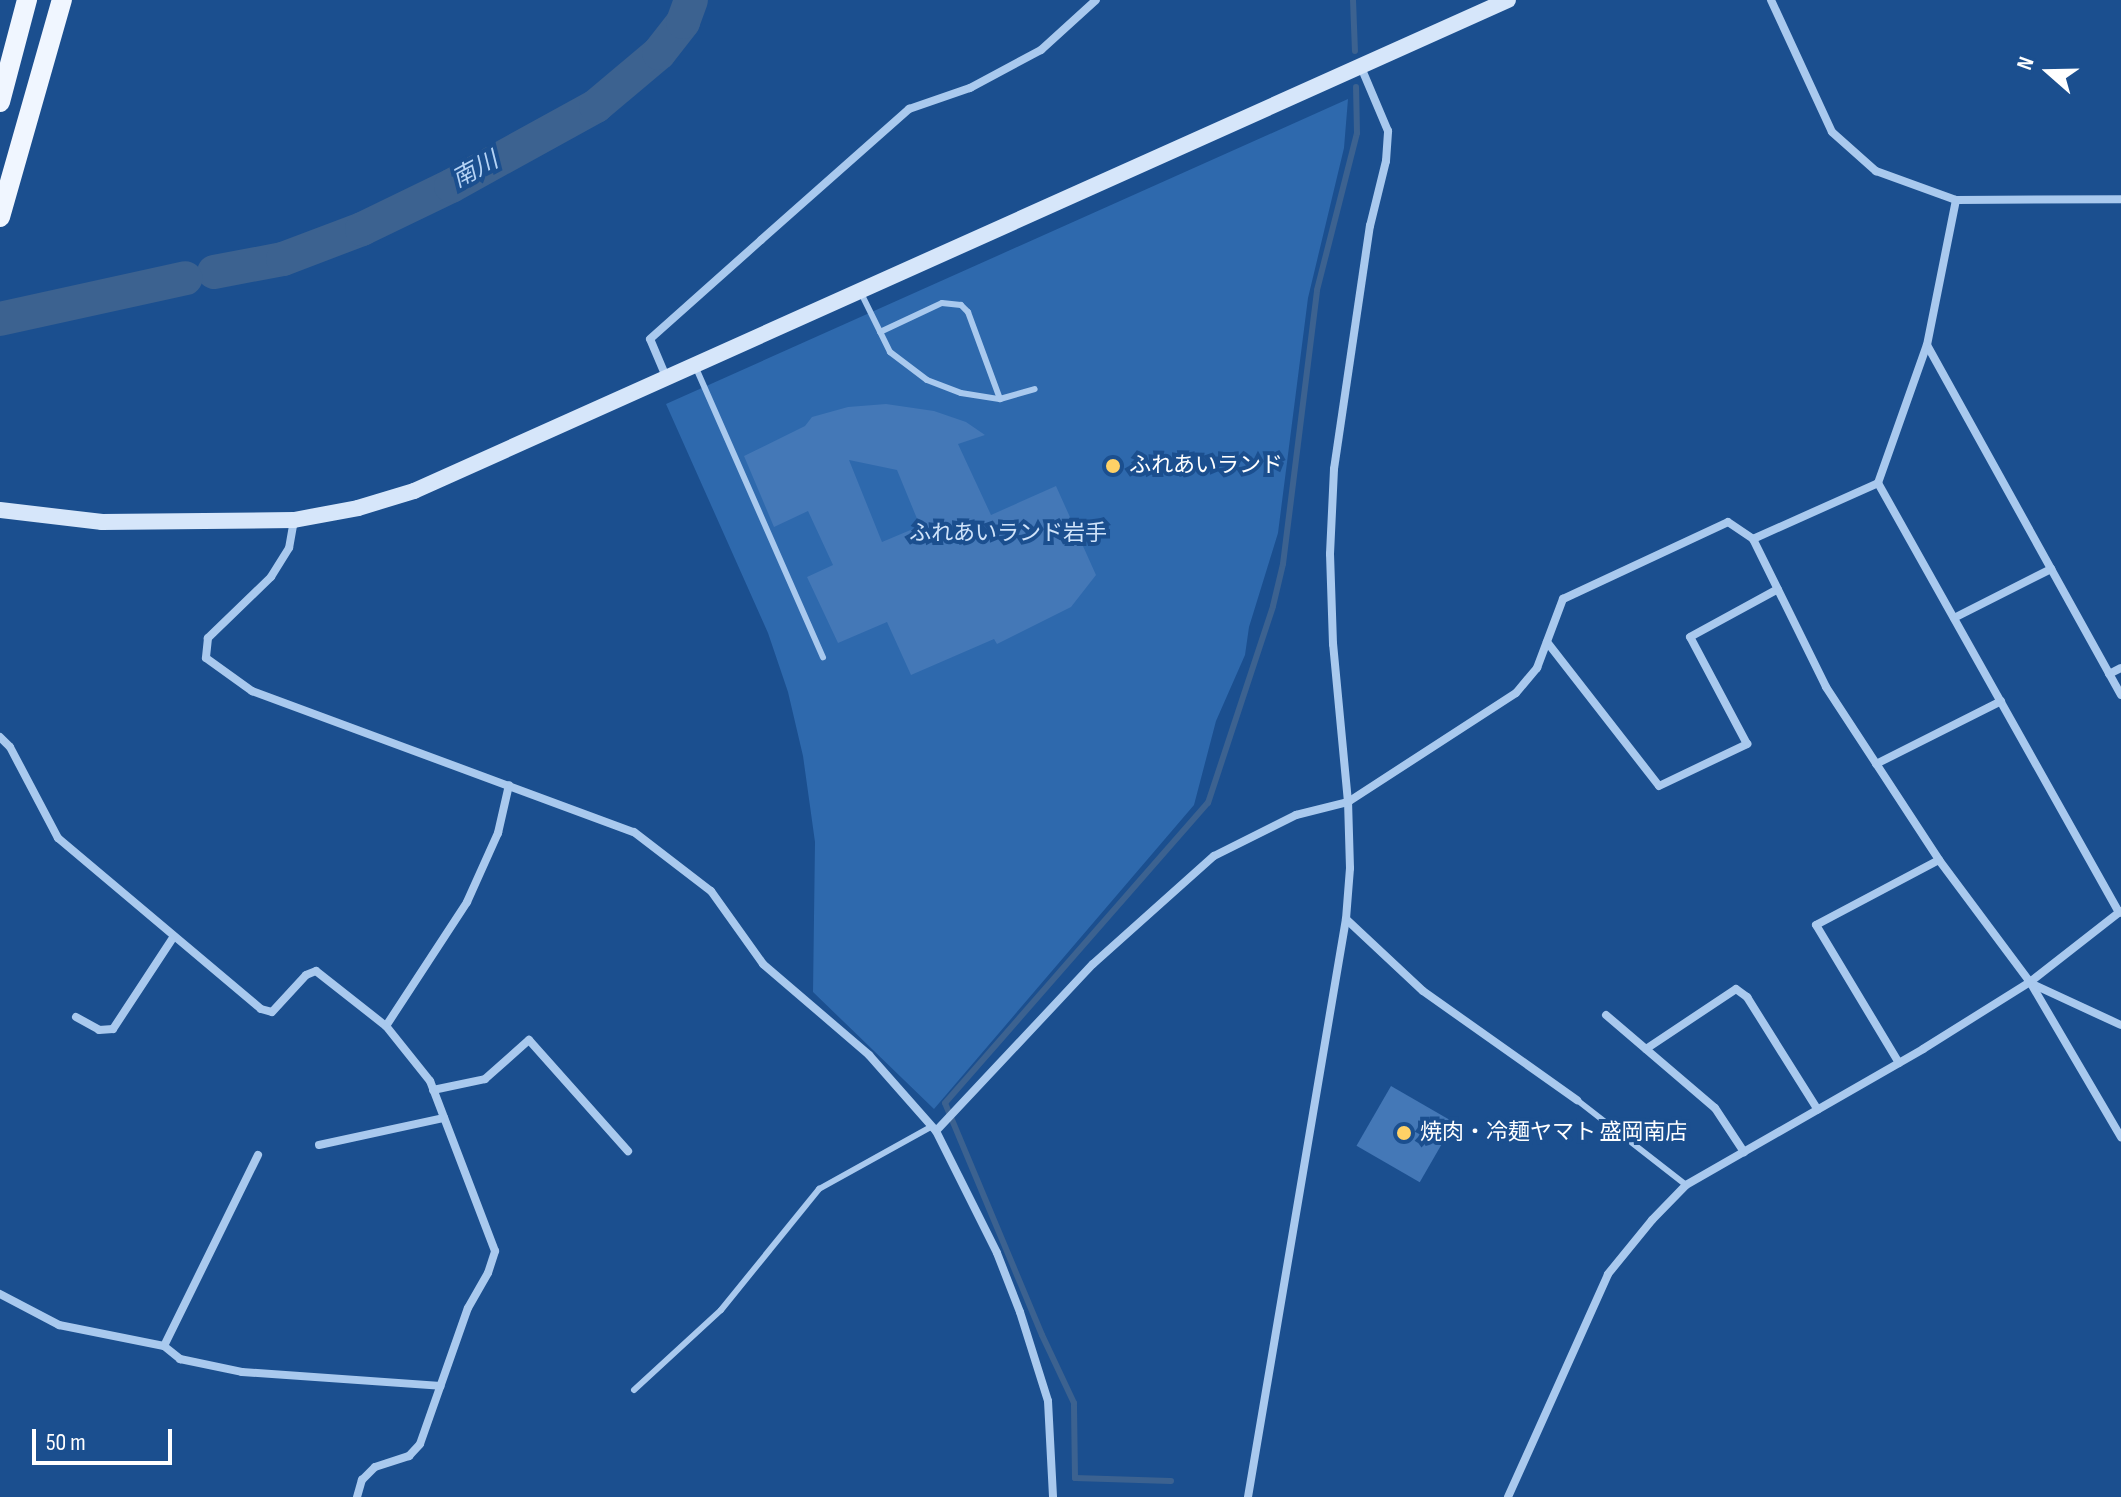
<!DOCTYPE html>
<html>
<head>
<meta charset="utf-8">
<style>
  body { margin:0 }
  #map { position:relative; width:2121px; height:1497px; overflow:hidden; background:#1b4f8f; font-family:"Sofia Sans Condensed","Noto Sans JP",sans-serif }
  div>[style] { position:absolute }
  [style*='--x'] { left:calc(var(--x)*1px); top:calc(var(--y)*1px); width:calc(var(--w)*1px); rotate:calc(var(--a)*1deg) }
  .green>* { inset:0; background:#2e69ad }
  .stream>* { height:6px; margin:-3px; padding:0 3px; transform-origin:3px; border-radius:3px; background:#3c6290 }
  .river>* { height:34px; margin:-17px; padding:0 17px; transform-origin:17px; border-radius:17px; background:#3c6290 }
  .building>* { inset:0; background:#4478b7; transform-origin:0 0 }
  .lane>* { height:6px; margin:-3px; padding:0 3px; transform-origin:3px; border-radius:3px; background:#a9c9ee }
  .street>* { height:8px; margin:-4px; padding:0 4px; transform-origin:4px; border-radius:4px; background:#a9c9ee }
  .secondary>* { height:16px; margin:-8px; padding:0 8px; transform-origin:8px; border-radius:8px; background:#d6e6fa }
  .primary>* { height:20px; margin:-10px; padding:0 10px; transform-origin:10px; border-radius:10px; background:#f0f6ff }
  .dots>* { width:22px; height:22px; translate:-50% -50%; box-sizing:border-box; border:4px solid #1b4f8f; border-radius:50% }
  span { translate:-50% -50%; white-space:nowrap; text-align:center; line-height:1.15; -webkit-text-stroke:8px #1b4f8f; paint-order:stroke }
  .poi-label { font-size:22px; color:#fff }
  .left { translate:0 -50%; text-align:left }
  .park-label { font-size:22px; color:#cfe3fa }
  .water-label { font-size:24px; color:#b5d3f5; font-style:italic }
  .north { position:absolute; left:2009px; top:32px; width:80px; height:80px; -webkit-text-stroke:6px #1b4f8f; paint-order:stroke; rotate:290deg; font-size:22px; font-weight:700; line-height:32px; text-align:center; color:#fff }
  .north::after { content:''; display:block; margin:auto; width:28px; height:36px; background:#fff; clip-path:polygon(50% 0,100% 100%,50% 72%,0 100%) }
  .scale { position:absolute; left:32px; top:1429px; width:140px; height:36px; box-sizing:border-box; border:4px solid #fff; border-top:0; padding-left:10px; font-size:24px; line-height:28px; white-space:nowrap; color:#fff; -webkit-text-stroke:6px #1b4f8f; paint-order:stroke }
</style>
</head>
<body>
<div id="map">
  <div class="green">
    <div style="clip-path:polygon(1348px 99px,1344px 148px,1308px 298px,1278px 533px,1249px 627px,1245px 655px,1216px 721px,1194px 805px,934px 1109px,813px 992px,815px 842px,803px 756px,788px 692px,768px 633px,666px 404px)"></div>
  </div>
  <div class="stream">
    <div style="--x:1353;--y:0;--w:51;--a:87.8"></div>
    <div style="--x:1171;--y:1481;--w:96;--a:-178.2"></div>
    <div style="--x:1075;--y:1478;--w:75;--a:-90.8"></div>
    <div style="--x:1074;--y:1403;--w:75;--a:-115.2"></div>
    <div style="--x:1042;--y:1335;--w:251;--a:-112.7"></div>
    <div style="--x:945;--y:1103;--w:399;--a:-48.8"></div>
    <div style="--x:1208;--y:803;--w:207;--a:-71.7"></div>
    <div style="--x:1273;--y:606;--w:43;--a:-76.6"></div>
    <div style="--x:1283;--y:564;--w:276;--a:-82.9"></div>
    <div style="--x:1317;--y:290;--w:162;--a:-75.7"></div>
    <div style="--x:1357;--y:133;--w:46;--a:-91.2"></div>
  </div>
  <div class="river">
    <div style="--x:214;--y:272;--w:70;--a:-10.7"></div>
    <div style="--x:283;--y:259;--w:85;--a:-20.8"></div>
    <div style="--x:362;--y:229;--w:99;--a:-25.8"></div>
    <div style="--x:451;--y:186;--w:166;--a:-28.9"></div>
    <div style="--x:596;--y:106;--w:82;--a:-40.1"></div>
    <div style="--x:659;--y:53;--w:39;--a:-52"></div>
    <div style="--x:683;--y:22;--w:23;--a:-70"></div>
    <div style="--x:0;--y:319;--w:190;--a:-12.4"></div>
  </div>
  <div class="building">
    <div style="clip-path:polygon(evenodd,886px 404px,934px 411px,966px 422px,985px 435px,958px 444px,991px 515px,1056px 486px,1096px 575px,1071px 607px,997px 644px,994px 639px,911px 675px,887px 622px,838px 643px,807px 577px,833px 565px,808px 511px,774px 527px,744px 456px,805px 426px,812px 417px,848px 407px,886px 404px,849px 460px,897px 470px,920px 526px,882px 542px,849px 460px)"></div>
    <div style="left:1391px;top:1086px;width:73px;height:69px;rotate:30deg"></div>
  </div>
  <div class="lane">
    <div style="--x:861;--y:293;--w:66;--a:63.8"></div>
    <div style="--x:890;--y:352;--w:46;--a:37.1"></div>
    <div style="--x:927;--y:380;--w:36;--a:21"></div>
    <div style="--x:961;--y:393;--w:39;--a:9"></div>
    <div style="--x:1000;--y:399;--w:36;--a:-16"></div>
    <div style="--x:880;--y:332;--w:68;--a:-25.1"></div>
    <div style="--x:942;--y:303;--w:19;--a:6"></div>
    <div style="--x:961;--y:305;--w:10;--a:45"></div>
    <div style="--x:968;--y:312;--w:93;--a:69.8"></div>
    <div style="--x:696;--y:368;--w:316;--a:66.3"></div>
    <div style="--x:1577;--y:1100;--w:138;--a:37.9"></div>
    <div style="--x:634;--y:1390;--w:118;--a:-42.6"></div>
    <div style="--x:721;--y:1310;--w:156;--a:-51"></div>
    <div style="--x:819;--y:1189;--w:128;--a:-29"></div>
  </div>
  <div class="street">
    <div style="--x:1771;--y:0;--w:145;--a:65.2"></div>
    <div style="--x:1832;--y:132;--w:59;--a:41.6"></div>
    <div style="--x:1876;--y:171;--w:85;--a:19.9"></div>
    <div style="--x:1956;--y:200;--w:165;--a:-0.3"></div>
    <div style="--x:1927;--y:345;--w:400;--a:61"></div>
    <div style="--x:667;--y:379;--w:43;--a:-113"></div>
    <div style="--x:650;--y:339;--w:149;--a:-41.7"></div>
    <div style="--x:761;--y:240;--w:198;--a:-41.5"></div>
    <div style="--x:909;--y:109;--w:65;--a:-19"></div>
    <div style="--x:970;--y:88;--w:81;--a:-28.2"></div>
    <div style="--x:1041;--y:50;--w:74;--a:-42.3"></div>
    <div style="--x:1878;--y:483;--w:493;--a:60.7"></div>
    <div style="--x:294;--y:520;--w:28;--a:100"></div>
    <div style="--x:289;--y:548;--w:34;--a:122"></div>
    <div style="--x:271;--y:577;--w:88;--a:135.9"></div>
    <div style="--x:208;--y:638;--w:20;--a:96"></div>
    <div style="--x:206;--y:658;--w:57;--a:35.7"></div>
    <div style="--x:252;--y:691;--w:407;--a:20.3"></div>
    <div style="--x:634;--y:832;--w:97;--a:37.5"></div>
    <div style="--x:711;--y:891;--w:90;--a:54.5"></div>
    <div style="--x:763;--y:964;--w:140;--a:40.6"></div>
    <div style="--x:869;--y:1055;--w:101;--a:48.6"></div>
    <div style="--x:936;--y:1131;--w:136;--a:63.4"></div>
    <div style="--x:997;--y:1253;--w:63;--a:68.7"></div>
    <div style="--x:1020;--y:1312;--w:93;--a:72.5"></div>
    <div style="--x:1048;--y:1401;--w:96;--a:87"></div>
    <div style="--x:1753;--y:539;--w:137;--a:-24.1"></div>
    <div style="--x:1878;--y:483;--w:146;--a:-70.5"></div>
    <div style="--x:1927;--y:345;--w:148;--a:-78.7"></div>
    <div style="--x:1954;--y:618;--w:109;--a:-26.8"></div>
    <div style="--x:1547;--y:642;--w:182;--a:52.1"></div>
    <div style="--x:1659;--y:786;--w:98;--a:-25.5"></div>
    <div style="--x:1747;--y:744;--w:121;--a:-118"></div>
    <div style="--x:1690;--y:637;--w:100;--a:-28.6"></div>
    <div style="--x:2109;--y:674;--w:13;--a:-27"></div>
    <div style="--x:0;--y:737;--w:14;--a:45"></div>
    <div style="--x:10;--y:747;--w:103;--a:62.2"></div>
    <div style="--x:58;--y:838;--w:265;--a:40.1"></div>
    <div style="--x:261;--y:1009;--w:11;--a:15"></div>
    <div style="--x:272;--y:1012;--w:50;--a:-47.4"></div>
    <div style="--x:306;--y:975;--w:11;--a:-22"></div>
    <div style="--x:316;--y:971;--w:89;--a:38.2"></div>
    <div style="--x:1876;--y:764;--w:140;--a:-26.7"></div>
    <div style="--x:1346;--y:919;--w:105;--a:43.1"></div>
    <div style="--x:1423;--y:991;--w:189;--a:35.3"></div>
    <div style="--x:2030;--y:983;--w:100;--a:24.8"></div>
    <div style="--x:1606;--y:1015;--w:143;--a:40.5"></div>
    <div style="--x:1715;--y:1108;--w:53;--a:56.6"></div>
    <div style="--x:76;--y:1017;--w:26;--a:29"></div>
    <div style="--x:99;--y:1030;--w:14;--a:-4"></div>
    <div style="--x:113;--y:1029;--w:111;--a:-56.7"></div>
    <div style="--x:1646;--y:1049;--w:108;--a:-33.7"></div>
    <div style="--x:1736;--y:989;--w:14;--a:36"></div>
    <div style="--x:1747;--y:997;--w:133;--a:57.9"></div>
    <div style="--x:1899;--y:1063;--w:161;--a:-121"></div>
    <div style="--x:1816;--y:925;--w:139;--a:-27.9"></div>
    <div style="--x:433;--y:1090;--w:53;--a:-11.9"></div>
    <div style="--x:485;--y:1079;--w:59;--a:-41.6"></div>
    <div style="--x:529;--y:1040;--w:149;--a:48.3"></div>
    <div style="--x:936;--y:1131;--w:229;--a:-46.8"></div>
    <div style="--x:1093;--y:964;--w:162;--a:-41.8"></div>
    <div style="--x:1214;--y:856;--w:92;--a:-26.6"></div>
    <div style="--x:1296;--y:815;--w:54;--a:-14"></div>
    <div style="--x:1348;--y:802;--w:200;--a:-33"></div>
    <div style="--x:1516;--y:693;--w:33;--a:-50"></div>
    <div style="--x:1537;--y:668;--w:74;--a:-69.4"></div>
    <div style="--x:1563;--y:599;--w:182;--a:-25"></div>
    <div style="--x:1728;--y:522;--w:30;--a:34"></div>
    <div style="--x:1753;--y:539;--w:165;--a:63.7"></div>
    <div style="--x:1826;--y:687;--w:207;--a:56.8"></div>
    <div style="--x:1939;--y:860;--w:152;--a:53.3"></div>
    <div style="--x:2030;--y:982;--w:180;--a:59.6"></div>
    <div style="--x:319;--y:1145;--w:128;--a:-12.2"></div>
    <div style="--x:0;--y:1294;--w:67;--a:27.7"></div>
    <div style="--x:59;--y:1325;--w:107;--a:11.3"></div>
    <div style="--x:164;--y:1346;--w:213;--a:-63.8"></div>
    <div style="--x:164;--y:1346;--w:21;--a:39"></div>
    <div style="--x:180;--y:1359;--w:63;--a:11.8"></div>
    <div style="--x:242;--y:1372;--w:199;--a:4"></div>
    <div style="--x:357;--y:1497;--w:18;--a:-74"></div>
    <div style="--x:362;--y:1480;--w:18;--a:-45"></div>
    <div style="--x:375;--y:1467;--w:36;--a:-18"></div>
    <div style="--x:409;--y:1456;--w:16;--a:-47"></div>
    <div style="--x:420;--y:1444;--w:144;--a:-70.6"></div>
    <div style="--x:468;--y:1308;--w:40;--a:-60.3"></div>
    <div style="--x:488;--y:1273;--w:23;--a:-72"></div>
    <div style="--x:495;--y:1251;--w:182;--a:-110.9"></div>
    <div style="--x:430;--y:1081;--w:70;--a:-128.7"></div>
    <div style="--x:386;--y:1026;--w:148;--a:-56.8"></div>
    <div style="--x:467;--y:902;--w:76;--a:-65.8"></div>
    <div style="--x:498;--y:833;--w:49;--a:-77.1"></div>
    <div style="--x:1248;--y:1497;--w:586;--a:-80.38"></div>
    <div style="--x:1346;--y:919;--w:51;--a:-85.5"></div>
    <div style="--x:1350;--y:868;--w:66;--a:-91.7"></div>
    <div style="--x:1348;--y:802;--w:159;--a:-95.4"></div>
    <div style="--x:1333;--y:644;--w:90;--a:-91.9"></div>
    <div style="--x:1330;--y:554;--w:85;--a:-87.3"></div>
    <div style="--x:1334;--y:469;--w:246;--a:-81.6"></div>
    <div style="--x:1370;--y:226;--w:67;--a:-76.2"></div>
    <div style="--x:1386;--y:161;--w:30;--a:-86"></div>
    <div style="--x:1388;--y:131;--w:69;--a:-112.9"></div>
    <div style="--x:1508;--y:1497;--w:244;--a:-65.8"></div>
    <div style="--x:1608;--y:1274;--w:70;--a:-50.8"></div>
    <div style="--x:1652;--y:1220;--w:49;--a:-45.8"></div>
    <div style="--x:1686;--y:1185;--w:273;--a:-29.8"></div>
    <div style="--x:1923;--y:1049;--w:126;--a:-32.1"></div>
    <div style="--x:2030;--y:982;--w:115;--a:-38"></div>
  </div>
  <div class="secondary">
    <div style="--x:0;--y:510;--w:103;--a:6.7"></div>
    <div style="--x:102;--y:522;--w:192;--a:-0.6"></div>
    <div style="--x:294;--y:520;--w:65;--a:-10.6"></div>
    <div style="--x:358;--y:508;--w:59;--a:-16.9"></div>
    <div style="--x:414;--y:491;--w:1199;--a:-24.17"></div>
  </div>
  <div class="primary">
    <div style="--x:0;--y:102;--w:106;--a:-75.2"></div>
    <div style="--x:0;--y:217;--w:226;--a:-74.1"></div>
  </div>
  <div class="dots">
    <div style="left:1113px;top:466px;background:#ffd166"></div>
    <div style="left:1404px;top:1133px;background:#ffd166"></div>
  </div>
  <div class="poi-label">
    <span class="left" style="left:1129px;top:466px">ふれあいランド</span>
    <span class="left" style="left:1420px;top:1133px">焼肉・冷麺ヤマト 盛岡南店</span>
  </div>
  <div class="park-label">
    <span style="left:1008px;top:534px">ふれあいランド岩手</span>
  </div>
  <div class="water-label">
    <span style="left:475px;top:170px;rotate:-28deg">南川</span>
  </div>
  <div class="north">N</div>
  <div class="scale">50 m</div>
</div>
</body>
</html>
